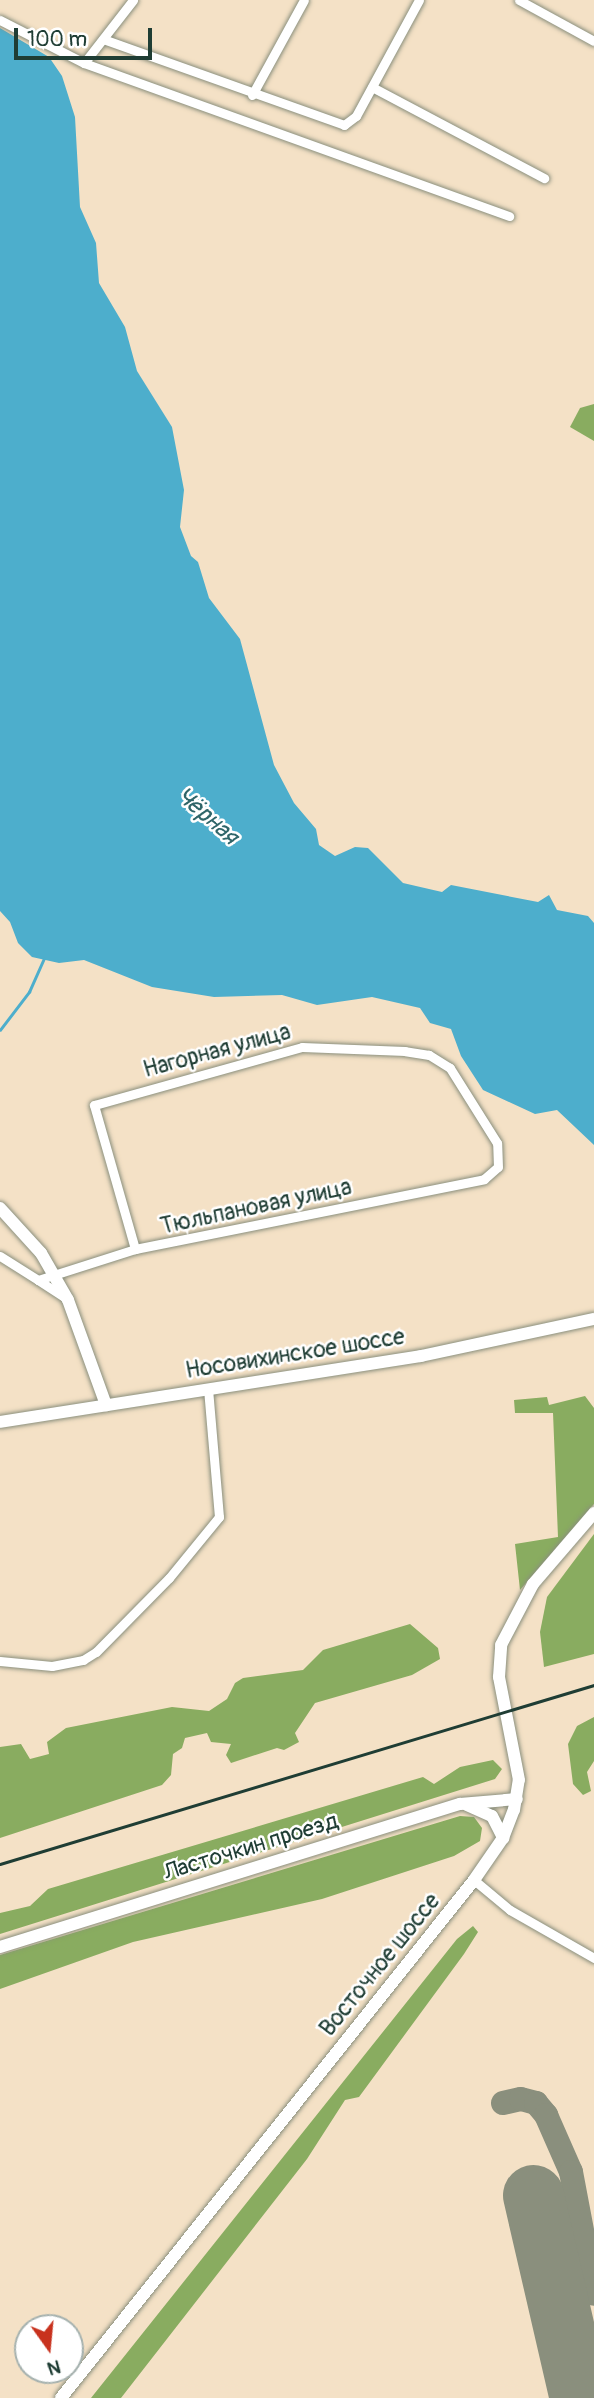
<!DOCTYPE html>
<html>
<head>
<meta charset="utf-8">
<style>
  body { margin:0 }
  #map { position:relative; width:594px; height:2398px; overflow:hidden; background:#f4e1c6; font-family:Pangolin,sans-serif }
  div>[style] { position:absolute }
  [style*='--x'] { left:calc(var(--x)*1px); top:calc(var(--y)*1px); width:calc(var(--w)*1px); rotate:calc(var(--a)*1deg) }
  .forest>* { inset:0; background:#89ac60 }
  .water>* { inset:0; background:#4daecc }
  .stream>* { height:2.5px; margin:-1.25px; padding:0 1.25px; transform-origin:1.25px; border-radius:1.25px; background:#4daecc }
  .taxiway>* { height:24px; margin:-12px; padding:0 12px; transform-origin:12px; border-radius:12px; background:#8a8f7d }
  .runway>* { height:61px; margin:-30.5px; padding:0 30.5px; transform-origin:30.5px; border-radius:30.5px; background:#8a8f7d }
  .roads { filter:drop-shadow(0 0 2px #8a8f7d) drop-shadow(0 0 2px #8a8f7d) }
  .street>* { height:9px; margin:-4.5px; padding:0 4.5px; transform-origin:4.5px; border-radius:4.5px; background:#fff }
  .secondary>* { height:12px; margin:-6px; padding:0 6px; transform-origin:6px; border-radius:6px; background:#fff }
  .rail>* { height:2.5px; margin:-1.25px; padding:0 1.25px; transform-origin:1.25px; border-radius:1.25px; background:#1f3d34 }
  span { translate:-50% -50%; white-space:nowrap; text-align:center; line-height:1.15; -webkit-text-stroke:5px #fff; paint-order:stroke }
  .street-label { font-size:23px; color:#1f3d34 }
  .water-label { font-size:24px; color:#2f6569; font-style:italic }
  .north { position:absolute; left:14px; top:2314px; width:70px; height:70px; box-sizing:border-box; background:#fff; border:2px solid #a5b1ae; border-radius:50%; rotate:165deg; font-size:19px; font-weight:700; line-height:28px; text-align:center; color:#1f3d34 }
  .north::after { content:''; display:block; margin:auto; width:24px; height:32px; background:#c8321e; clip-path:polygon(50% 0,100% 100%,50% 72%,0 100%) }
  .scale { position:absolute; left:14px; top:28px; width:138px; height:32px; box-sizing:border-box; border:4px solid #1f3d34; border-top:0; padding-left:9px; font-size:21px; line-height:24px; white-space:nowrap; color:#1f3d34; -webkit-text-stroke:5px #fff; paint-order:stroke }
</style>
</head>
<body>
<div id="map">
  <div class="forest">
    <div style="clip-path:polygon(594px 404px,594px 441px,570px 427px,580px 408px)"></div>
    <div style="clip-path:polygon(585px 1396px,594px 1408px,594px 1504px,520px 1590px,515px 1544px,558px 1537px,553px 1413px,515px 1413px,514px 1400px,547px 1397px,549px 1405px)"></div>
    <div style="clip-path:polygon(594px 1534px,594px 1654px,544px 1667px,540px 1632px,547px 1597px)"></div>
    <div style="clip-path:polygon(410px 1624px,438px 1648px,440px 1659px,412px 1675px,315px 1703px,295px 1733px,299px 1742px,284px 1750px,277px 1748px,231px 1763px,226px 1755px,231px 1744px,211px 1742px,207px 1733px,185px 1738px,182px 1748px,173px 1754px,171px 1775px,162px 1785px,0 1838px,0 1747px,21px 1744px,30px 1759px,49px 1754px,47px 1742px,66px 1728px,172px 1707px,209px 1711px,227px 1699px,235px 1683px,243px 1678px,303px 1670px,323px 1650px)"></div>
    <div style="clip-path:polygon(594px 1717px,594px 1761px,587px 1772px,591px 1791px,583px 1795px,573px 1784px,568px 1744px,577px 1726px)"></div>
    <div style="clip-path:polygon(493px 1760px,502px 1769px,495px 1779px,0 1934px,0 1913px,30px 1906px,48px 1889px,423px 1777px,434px 1784px,460px 1767px)"></div>
    <div style="clip-path:polygon(460px 1816px,474px 1817px,482px 1828px,480px 1841px,454px 1856px,322px 1899px,133px 1942px,0 1989px,0 1955px)"></div>
    <div style="clip-path:polygon(473px 1926px,478px 1932px,464px 1954px,359px 2097px,345px 2100px,307px 2159px,121px 2398px,91px 2398px,457px 1939px)"></div>
  </div>
  <div class="water">
    <div style="clip-path:polygon(0 28px,49px 57px,62px 76px,75px 117px,80px 207px,96px 243px,99px 283px,125px 327px,137px 371px,172px 427px,184px 490px,180px 527px,191px 556px,198px 562px,209px 598px,240px 639px,274px 765px,294px 803px,316px 829px,319px 845px,335px 856px,355px 847px,368px 848px,403px 883px,442px 892px,451px 885px,538px 902px,549px 895px,557px 910px,588px 916px,594px 923px,594px 1145px,557px 1110px,535px 1114px,483px 1090px,461px 1056px,451px 1029px,430px 1023px,420px 1008px,372px 997px,317px 1005px,282px 995px,214px 997px,152px 987px,84px 960px,59px 963px,32px 957px,18px 943px,10px 922px,0 911px)"></div>
  </div>
  <div class="stream">
    <div style="--x:0;--y:1030;--w:48;--a:-52.7"></div>
    <div style="--x:29;--y:992;--w:36;--a:-66"></div>
  </div>
  <div class="taxiway">
    <div style="--x:503;--y:2103;--w:18;--a:-13"></div>
    <div style="--x:521;--y:2099;--w:16;--a:15"></div>
    <div style="--x:536;--y:2103;--w:16;--a:50"></div>
    <div style="--x:546;--y:2115;--w:62;--a:66.3"></div>
    <div style="--x:571;--y:2172;--w:124;--a:79.3"></div>
  </div>
  <div class="runway">
    <div style="--x:533;--y:2195;--w:208;--a:77"></div>
  </div>
  <div class="roads">
    <div class="street">
      <div style="--x:519;--y:0;--w:85;--a:28.7"></div>
      <div style="--x:0;--y:20;--w:94;--a:27.1"></div>
      <div style="--x:84;--y:63;--w:452;--a:19.8"></div>
      <div style="--x:103;--y:39;--w:256;--a:19.6"></div>
      <div style="--x:344;--y:125;--w:15;--a:-37"></div>
      <div style="--x:356;--y:116;--w:132;--a:-61.5"></div>
      <div style="--x:84;--y:63;--w:80;--a:-52.1"></div>
      <div style="--x:372;--y:87;--w:195;--a:27.9"></div>
      <div style="--x:252;--y:95;--w:108;--a:-61.3"></div>
      <div style="--x:0;--y:1256;--w:45;--a:32.3"></div>
      <div style="--x:38;--y:1280;--w:102;--a:-17.7"></div>
      <div style="--x:135;--y:1249;--w:356;--a:-11.3"></div>
      <div style="--x:484;--y:1179;--w:18;--a:-41"></div>
      <div style="--x:498;--y:1167;--w:24;--a:-92"></div>
      <div style="--x:497;--y:1143;--w:89;--a:-122.1"></div>
      <div style="--x:450;--y:1068;--w:25;--a:-148"></div>
      <div style="--x:429;--y:1055;--w:24;--a:-171"></div>
      <div style="--x:405;--y:1051;--w:103;--a:-177.8"></div>
      <div style="--x:302;--y:1047;--w:216;--a:164.4"></div>
      <div style="--x:94;--y:1105;--w:150;--a:74.1"></div>
      <div style="--x:38;--y:1280;--w:33;--a:33"></div>
      <div style="--x:0;--y:1661;--w:52;--a:5.5"></div>
      <div style="--x:52;--y:1666;--w:32;--a:-11"></div>
      <div style="--x:83;--y:1660;--w:15;--a:-32"></div>
      <div style="--x:96;--y:1652;--w:104;--a:-45.4"></div>
      <div style="--x:169;--y:1578;--w:79;--a:-50.7"></div>
      <div style="--x:219;--y:1517;--w:129;--a:-94.9"></div>
      <div style="--x:474;--y:1880;--w:47;--a:39.8"></div>
      <div style="--x:510;--y:1910;--w:97;--a:29.7"></div>
    </div>
    <div class="secondary">
      <div style="--x:0;--y:1208;--w:61;--a:47.7"></div>
      <div style="--x:41;--y:1253;--w:54;--a:60.1"></div>
      <div style="--x:68;--y:1300;--w:112;--a:70.1"></div>
      <div style="--x:0;--y:1422;--w:426;--a:-8.9"></div>
      <div style="--x:421;--y:1356;--w:177;--a:-12.1"></div>
      <div style="--x:467;--y:1805;--w:27;--a:24"></div>
      <div style="--x:492;--y:1816;--w:25;--a:63"></div>
      <div style="--x:0;--y:1947;--w:482;--a:-17.3"></div>
      <div style="--x:460;--y:1804;--w:57;--a:-5"></div>
      <div style="--x:61;--y:2398;--w:662;--a:-51.43"></div>
      <div style="--x:474;--y:1880;--w:51;--a:-55.4"></div>
      <div style="--x:503;--y:1838;--w:30;--a:-69"></div>
      <div style="--x:514;--y:1810;--w:30;--a:-81"></div>
      <div style="--x:519;--y:1780;--w:105;--a:-101"></div>
      <div style="--x:499;--y:1677;--w:32;--a:-86"></div>
      <div style="--x:501;--y:1645;--w:69;--a:-62.3"></div>
      <div style="--x:533;--y:1584;--w:94;--a:-49.3"></div>
    </div>
  </div>
  <div class="rail">
    <div style="--x:0;--y:1864;--w:620;--a:-16.77"></div>
  </div>
  <div class="street-label">
    <span style="left:217px;top:1051px;rotate:-15deg">Нагорная улица</span>
    <span style="left:256px;top:1207px;rotate:-12deg">Тюльпановая улица</span>
    <span style="left:295px;top:1354px;rotate:-9deg">Носовихинское шоссе</span>
    <span style="left:251px;top:1847px;rotate:-17deg">Ласточкин проезд</span>
    <span style="left:380px;top:1965px;rotate:-51deg">Восточное шоссе</span>
  </div>
  <div class="water-label">
    <span style="left:207px;top:816px;rotate:41deg">Чёрная</span>
  </div>
  <div class="north">N</div>
  <div class="scale">100 m</div>
</div>
</body>
</html>
